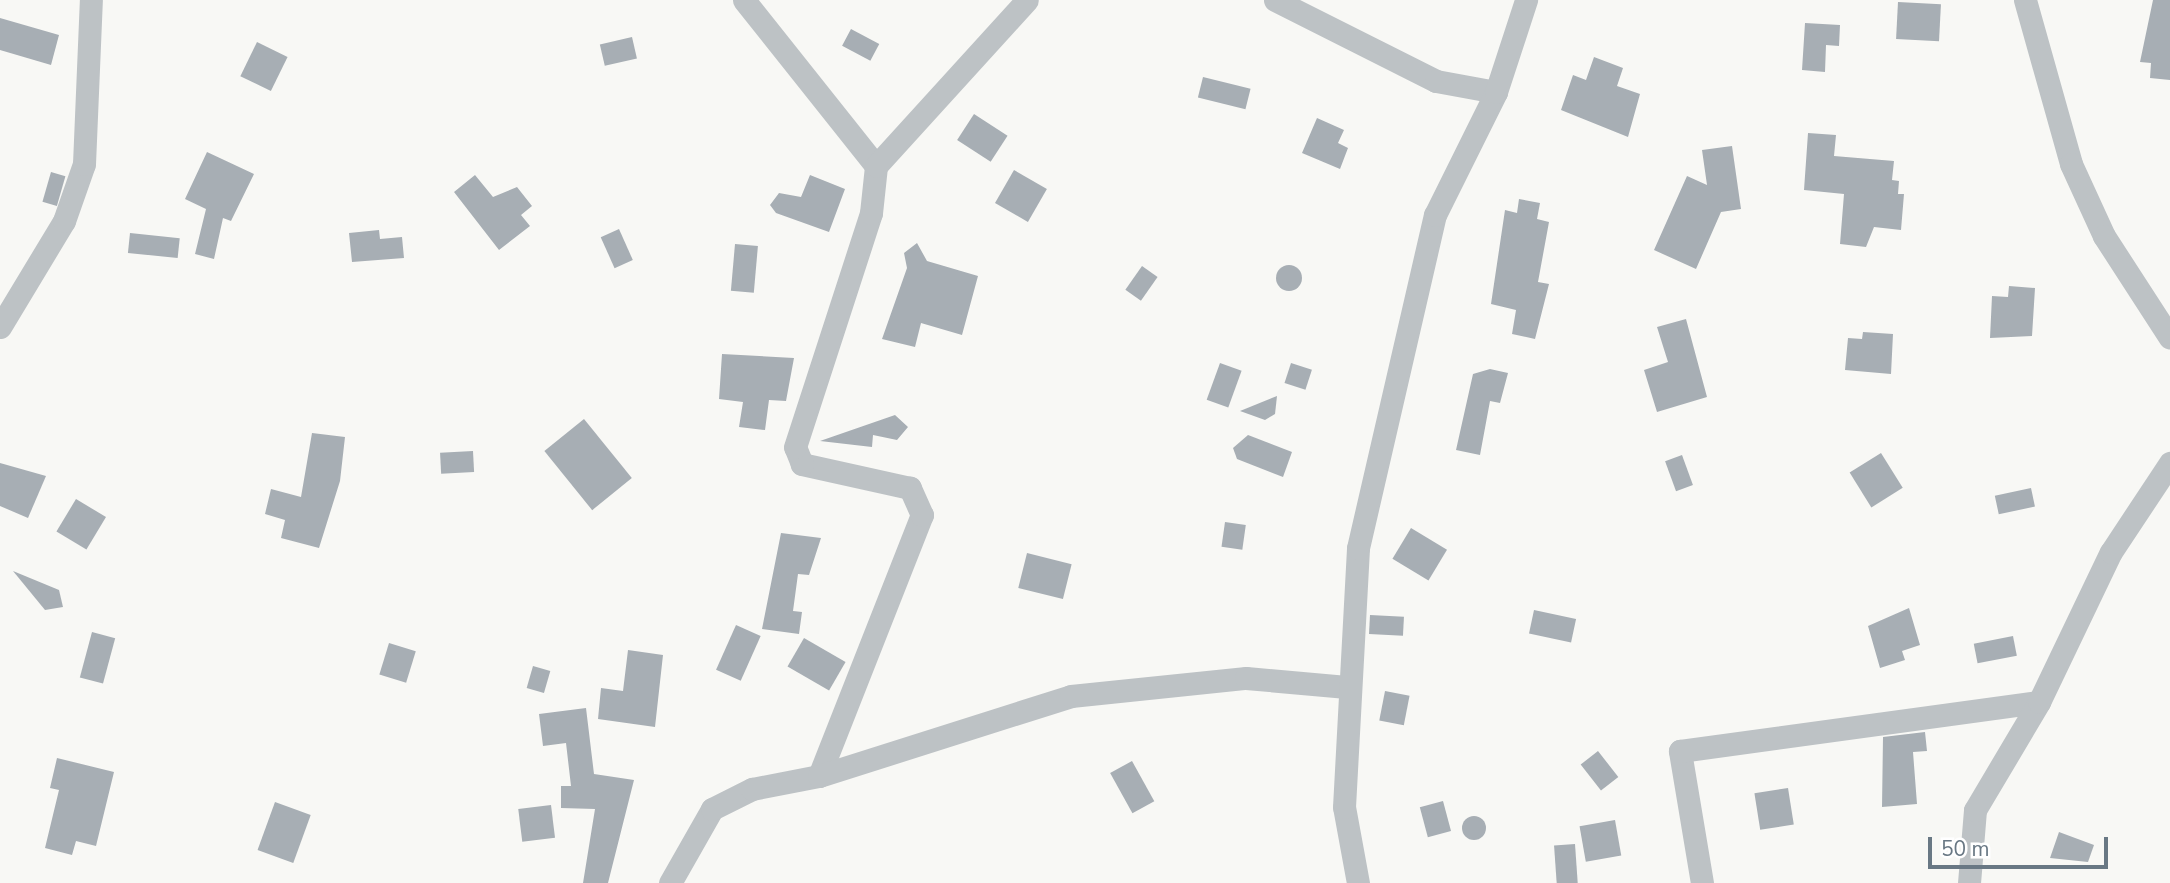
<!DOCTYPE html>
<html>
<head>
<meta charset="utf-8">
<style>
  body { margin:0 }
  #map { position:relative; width:2170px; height:883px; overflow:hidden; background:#f8f8f5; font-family:"Nunito Sans",sans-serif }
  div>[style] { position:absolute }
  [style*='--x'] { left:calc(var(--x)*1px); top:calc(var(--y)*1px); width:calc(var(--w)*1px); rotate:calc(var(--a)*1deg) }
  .building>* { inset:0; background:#a7aeb4; transform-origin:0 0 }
  .round { border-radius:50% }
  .minor>* { height:23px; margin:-11.5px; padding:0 11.5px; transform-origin:11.5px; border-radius:11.5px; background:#bdc2c5 }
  span { translate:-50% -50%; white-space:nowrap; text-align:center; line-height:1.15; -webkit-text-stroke:7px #fff; paint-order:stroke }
  .scale { position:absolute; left:1928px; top:837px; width:180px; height:32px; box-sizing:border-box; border:4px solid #697884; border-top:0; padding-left:9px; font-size:21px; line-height:24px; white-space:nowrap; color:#697884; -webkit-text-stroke:5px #fff; paint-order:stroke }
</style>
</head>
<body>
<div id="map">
  <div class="building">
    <div style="clip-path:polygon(2153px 0,2170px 0,2170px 80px,2150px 78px,2151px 63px,2140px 62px)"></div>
    <div style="left:1898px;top:2px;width:43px;height:37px;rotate:3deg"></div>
    <div style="clip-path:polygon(0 18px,59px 35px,51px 65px,0 50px)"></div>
    <div style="clip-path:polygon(1805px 23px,1840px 25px,1839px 46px,1826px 45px,1825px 72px,1802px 70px)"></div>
    <div style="left:851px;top:29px;width:32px;height:19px;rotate:28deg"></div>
    <div style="left:632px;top:37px;width:22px;height:33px;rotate:77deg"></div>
    <div style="left:257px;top:42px;width:34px;height:38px;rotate:26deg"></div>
    <div style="clip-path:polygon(1594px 57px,1623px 68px,1617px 86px,1640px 94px,1628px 137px,1561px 110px,1573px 75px,1586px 80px)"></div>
    <div style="left:1203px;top:77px;width:49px;height:21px;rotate:14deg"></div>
    <div style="left:974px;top:114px;width:40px;height:31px;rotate:33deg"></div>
    <div style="clip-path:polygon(1317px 118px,1344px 130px,1338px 143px,1348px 148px,1340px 169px,1302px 153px)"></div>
    <div style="clip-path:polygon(1808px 133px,1836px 135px,1834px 156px,1894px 161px,1892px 180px,1899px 181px,1898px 194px,1904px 194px,1901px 230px,1874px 227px,1866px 247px,1840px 244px,1844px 194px,1804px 190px)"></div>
    <div style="clip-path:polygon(1732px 146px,1741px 209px,1721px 212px,1696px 269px,1654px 250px,1687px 176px,1707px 185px,1702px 150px)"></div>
    <div style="clip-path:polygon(207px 152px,254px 174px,231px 221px,223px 218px,214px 259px,195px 254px,206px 209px,185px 199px)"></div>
    <div style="left:1014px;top:170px;width:38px;height:38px;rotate:30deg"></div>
    <div style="left:51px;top:172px;width:15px;height:31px;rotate:16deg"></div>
    <div style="clip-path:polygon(475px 175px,493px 197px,517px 187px,532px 206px,521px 215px,530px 226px,499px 250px,454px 192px)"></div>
    <div style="clip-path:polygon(810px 175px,845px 189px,829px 232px,776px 213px,770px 205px,779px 193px,801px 197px)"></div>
    <div style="clip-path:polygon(1519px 199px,1540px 203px,1537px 219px,1549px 222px,1538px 282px,1549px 284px,1535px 339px,1512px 334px,1516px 310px,1491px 304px,1505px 210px,1517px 213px)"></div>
    <div style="left:619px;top:229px;width:34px;height:20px;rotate:66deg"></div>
    <div style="clip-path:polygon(379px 230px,380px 239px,402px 237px,404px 258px,352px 262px,349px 233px)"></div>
    <div style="left:130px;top:233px;width:50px;height:20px;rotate:6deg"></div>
    <div style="clip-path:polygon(917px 243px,927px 261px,978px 276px,962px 335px,921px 323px,915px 347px,882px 339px,907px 268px,904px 253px)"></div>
    <div style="left:735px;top:244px;width:23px;height:47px;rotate:5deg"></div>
    <div class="round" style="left:1276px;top:265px;width:26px;height:26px"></div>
    <div style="left:1142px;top:266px;width:19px;height:29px;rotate:35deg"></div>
    <div style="clip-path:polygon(2009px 286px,2035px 288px,2032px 336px,1990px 338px,1992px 296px,2008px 297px)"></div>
    <div style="clip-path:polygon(1686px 319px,1707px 397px,1657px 412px,1644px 370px,1668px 362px,1657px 327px)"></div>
    <div style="clip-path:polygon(1863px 332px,1893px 334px,1891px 374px,1845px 370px,1848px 338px,1862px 339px)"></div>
    <div style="clip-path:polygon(722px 354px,794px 358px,786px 401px,769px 400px,765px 430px,739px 427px,743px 402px,719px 399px)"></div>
    <div style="left:1220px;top:363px;width:23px;height:39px;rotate:20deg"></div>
    <div style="left:1291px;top:363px;width:22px;height:21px;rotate:18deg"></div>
    <div style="clip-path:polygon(1490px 369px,1508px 373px,1500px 403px,1490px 401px,1480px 455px,1456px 450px,1473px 374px)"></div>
    <div style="clip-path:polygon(1277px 396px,1275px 414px,1265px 420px,1240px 411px)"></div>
    <div style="clip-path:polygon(895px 415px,908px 427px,897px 440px,873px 435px,872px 447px,820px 441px)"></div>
    <div style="left:584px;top:419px;width:76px;height:51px;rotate:51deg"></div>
    <div style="clip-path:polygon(312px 433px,345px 437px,340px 481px,319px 548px,281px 538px,285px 520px,265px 514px,271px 489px,301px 497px)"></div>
    <div style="clip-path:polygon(1248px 435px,1292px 452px,1283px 477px,1237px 459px,1233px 448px)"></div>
    <div style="left:473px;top:451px;width:21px;height:33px;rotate:87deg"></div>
    <div style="left:1881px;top:453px;width:41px;height:37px;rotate:58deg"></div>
    <div style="left:1682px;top:455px;width:32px;height:18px;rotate:70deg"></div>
    <div style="clip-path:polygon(0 463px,46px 476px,28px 518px,0 506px)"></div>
    <div style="left:2031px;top:488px;width:19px;height:37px;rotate:78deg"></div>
    <div style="left:76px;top:499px;width:35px;height:38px;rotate:31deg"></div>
    <div style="left:1225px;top:522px;width:21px;height:25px;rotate:8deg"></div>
    <div style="left:1411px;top:528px;width:42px;height:36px;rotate:31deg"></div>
    <div style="clip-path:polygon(781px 533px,821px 538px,809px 575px,798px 574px,793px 611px,802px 612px,799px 634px,762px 629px)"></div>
    <div style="left:1027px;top:553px;width:46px;height:36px;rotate:14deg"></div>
    <div style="clip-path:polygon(13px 571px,59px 590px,63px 607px,45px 610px)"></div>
    <div style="clip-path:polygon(1909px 608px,1920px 645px,1902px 651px,1905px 660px,1880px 668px,1868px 626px)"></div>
    <div style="left:1534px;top:610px;width:43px;height:24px;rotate:12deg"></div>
    <div style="left:1370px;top:615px;width:34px;height:19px;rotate:3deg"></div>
    <div style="left:736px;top:625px;width:27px;height:49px;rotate:24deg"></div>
    <div style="left:92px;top:632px;width:24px;height:47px;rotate:15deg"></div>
    <div style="left:2013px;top:636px;width:20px;height:40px;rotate:79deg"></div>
    <div style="left:804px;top:638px;width:48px;height:33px;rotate:30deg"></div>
    <div style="left:389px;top:643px;width:28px;height:33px;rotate:17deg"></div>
    <div style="clip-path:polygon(628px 650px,663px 655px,655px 727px,598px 719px,601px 688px,623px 691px)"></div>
    <div style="left:533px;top:666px;width:18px;height:23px;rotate:16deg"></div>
    <div style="left:1385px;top:691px;width:25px;height:30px;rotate:11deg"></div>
    <div style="clip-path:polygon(586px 708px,594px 774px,634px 780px,608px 883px,583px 883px,595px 809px,561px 808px,561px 786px,571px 786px,566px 743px,543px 746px,539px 714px)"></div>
    <div style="clip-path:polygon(1925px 732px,1927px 751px,1913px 752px,1917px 804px,1882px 807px,1883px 737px)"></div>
    <div style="left:1598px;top:751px;width:33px;height:22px;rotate:52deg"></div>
    <div style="clip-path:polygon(57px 758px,114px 772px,96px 846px,76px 841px,72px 855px,45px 848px,59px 790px,50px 788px)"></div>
    <div style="left:1132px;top:761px;width:46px;height:25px;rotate:61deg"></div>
    <div style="left:1788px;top:788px;width:37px;height:34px;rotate:81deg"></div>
    <div style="left:1443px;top:801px;width:31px;height:24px;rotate:75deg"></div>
    <div style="left:275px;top:802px;width:38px;height:51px;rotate:20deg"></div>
    <div style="left:551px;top:805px;width:33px;height:33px;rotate:83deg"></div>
    <div class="round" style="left:1462px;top:816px;width:24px;height:24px"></div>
    <div style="left:1615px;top:820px;width:36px;height:36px;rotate:80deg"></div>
    <div style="clip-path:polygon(2059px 832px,2094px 845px,2088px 862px,2050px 858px)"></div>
    <div style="left:1575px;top:844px;width:39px;height:21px;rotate:86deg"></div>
  </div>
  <div class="minor">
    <div style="--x:744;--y:0;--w:212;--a:51.5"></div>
    <div style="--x:1275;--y:0;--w:180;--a:26.7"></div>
    <div style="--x:1436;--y:81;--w:61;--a:10.4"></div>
    <div style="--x:2025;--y:0;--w:170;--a:74.3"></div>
    <div style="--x:2071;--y:164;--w:79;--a:65.4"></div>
    <div style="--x:2104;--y:236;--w:121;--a:57.1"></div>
    <div style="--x:0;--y:327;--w:124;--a:-58.9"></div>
    <div style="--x:64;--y:221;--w:60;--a:-70.7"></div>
    <div style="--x:84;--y:164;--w:164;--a:-87.6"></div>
    <div style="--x:819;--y:776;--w:281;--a:-68.5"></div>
    <div style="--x:922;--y:515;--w:30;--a:-114"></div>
    <div style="--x:910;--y:488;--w:111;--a:-167.5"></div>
    <div style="--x:802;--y:464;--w:18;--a:-112"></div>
    <div style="--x:795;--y:447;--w:246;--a:-72"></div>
    <div style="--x:871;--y:213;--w:47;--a:-83.9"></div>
    <div style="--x:876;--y:166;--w:224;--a:-47.7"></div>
    <div style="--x:670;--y:883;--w:85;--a:-60.4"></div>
    <div style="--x:712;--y:809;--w:45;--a:-26.6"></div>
    <div style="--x:752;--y:789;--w:68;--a:-11"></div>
    <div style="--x:819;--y:776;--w:264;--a:-17.6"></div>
    <div style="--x:1071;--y:696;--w:176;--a:-5.9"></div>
    <div style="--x:1246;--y:678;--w:101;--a:5.1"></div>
    <div style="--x:1358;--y:883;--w:77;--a:-100.4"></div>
    <div style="--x:1344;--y:807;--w:259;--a:-86.9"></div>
    <div style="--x:1358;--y:548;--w:342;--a:-77"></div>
    <div style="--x:1435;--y:215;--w:137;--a:-63.6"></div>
    <div style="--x:1496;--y:92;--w:97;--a:-71.9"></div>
    <div style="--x:1702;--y:883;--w:134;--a:-99.5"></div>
    <div style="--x:1680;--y:751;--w:362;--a:-7.8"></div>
    <div style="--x:1969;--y:883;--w:73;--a:-85.3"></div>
    <div style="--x:1975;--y:810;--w:126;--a:-59.3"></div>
    <div style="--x:2039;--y:702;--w:166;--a:-64.4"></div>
    <div style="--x:2111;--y:552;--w:107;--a:-56.5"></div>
  </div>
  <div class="scale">50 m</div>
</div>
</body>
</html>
